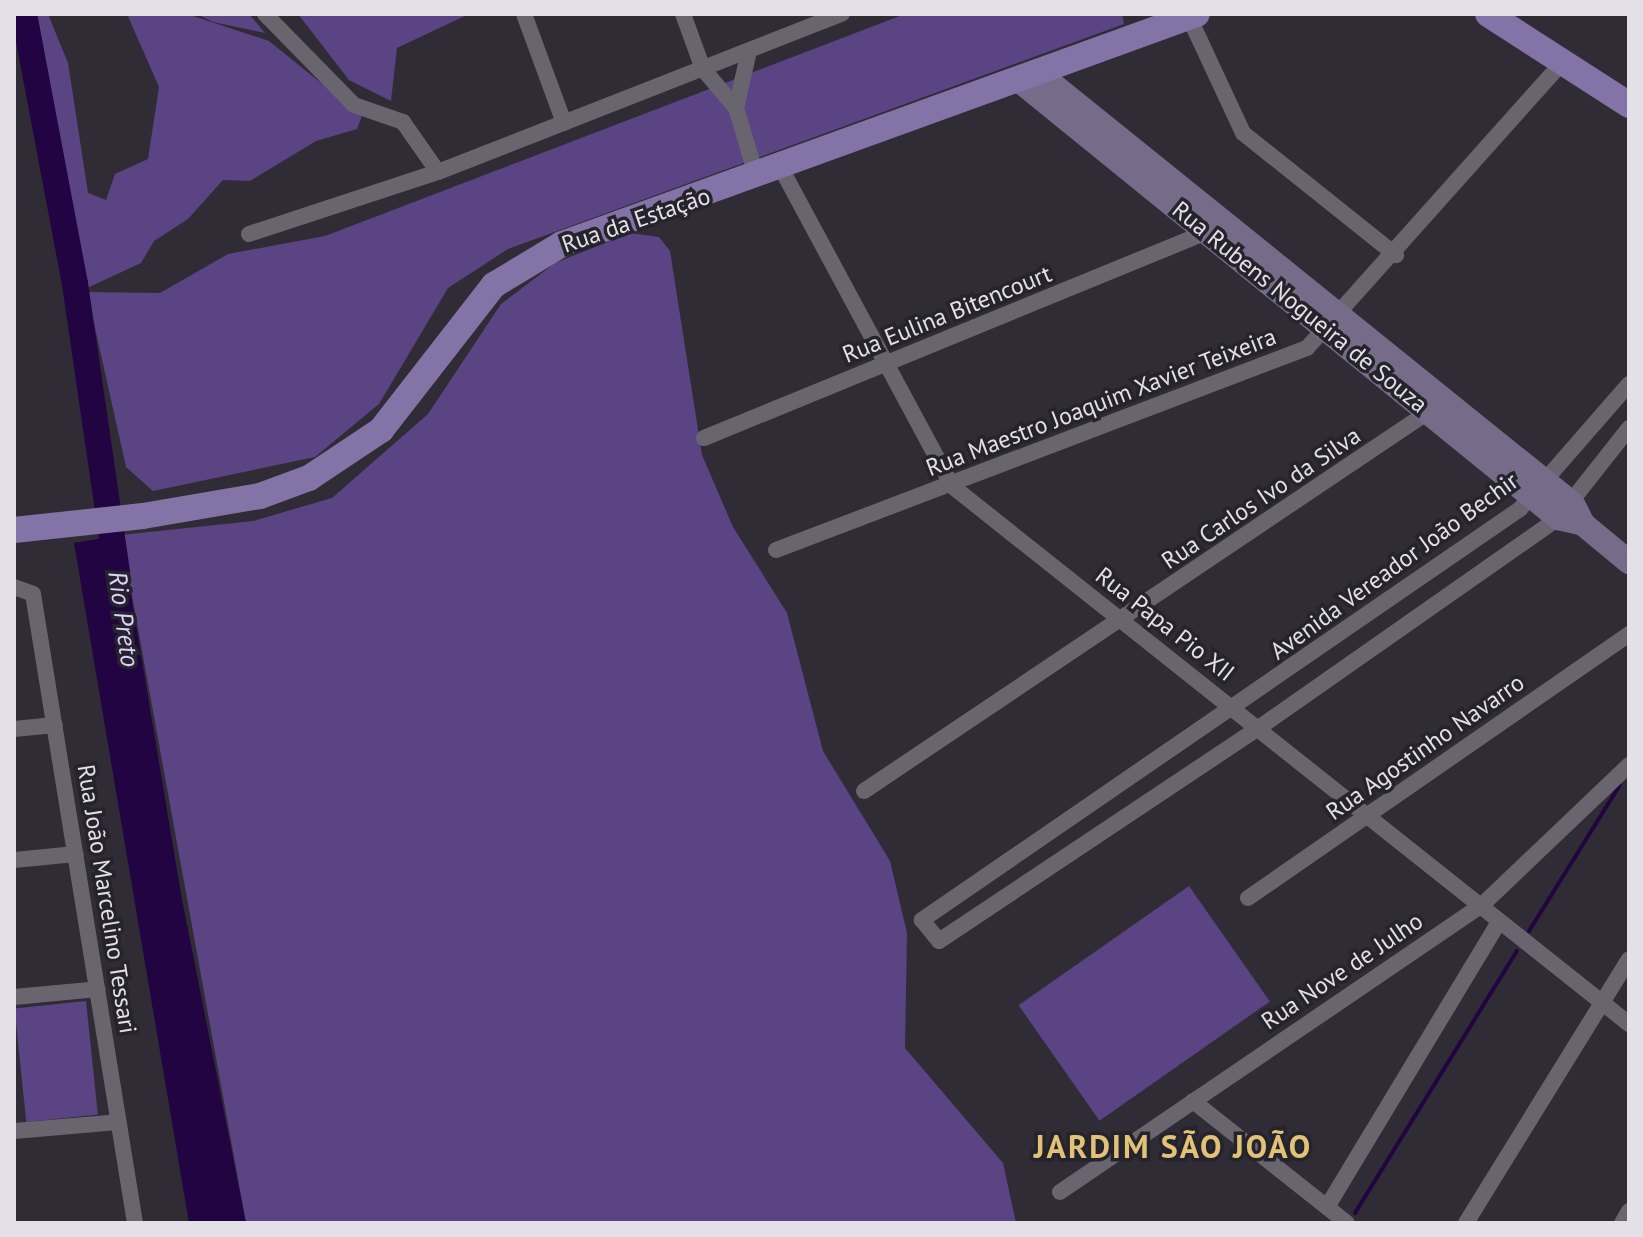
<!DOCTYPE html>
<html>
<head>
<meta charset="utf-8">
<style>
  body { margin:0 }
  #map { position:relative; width:1643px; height:1237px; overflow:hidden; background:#2f2c35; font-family:"PT Sans",sans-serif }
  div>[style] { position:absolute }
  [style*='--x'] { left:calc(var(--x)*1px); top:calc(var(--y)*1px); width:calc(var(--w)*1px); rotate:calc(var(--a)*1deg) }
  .green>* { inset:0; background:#5a4483; transform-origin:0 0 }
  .water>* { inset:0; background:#210441 }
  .stream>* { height:4px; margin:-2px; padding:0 2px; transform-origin:2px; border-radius:2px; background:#210441 }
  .river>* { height:26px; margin:-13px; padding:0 13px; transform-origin:13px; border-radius:13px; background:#210441 }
  .street>* { height:16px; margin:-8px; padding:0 8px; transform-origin:8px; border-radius:8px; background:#68656f }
  .secondary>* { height:24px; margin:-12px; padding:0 12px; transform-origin:12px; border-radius:12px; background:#766c8a }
  .primary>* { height:26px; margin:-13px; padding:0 13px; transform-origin:13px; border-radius:13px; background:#8373a6 }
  span { translate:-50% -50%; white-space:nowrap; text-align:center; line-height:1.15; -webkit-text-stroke:7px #25232b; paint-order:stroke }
  .street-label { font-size:24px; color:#e3e1e7 }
  .water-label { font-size:26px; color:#ddd0fe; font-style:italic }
  .district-label { font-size:32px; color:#e1c278; font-weight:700; letter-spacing:2px }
  .frame { position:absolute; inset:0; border:16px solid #e3e1e7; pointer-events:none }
</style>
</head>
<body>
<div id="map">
  <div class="green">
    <div style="clip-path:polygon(34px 14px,48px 14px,68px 63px,88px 193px,106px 200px,115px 174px,148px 159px,159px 87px,127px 14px,187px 14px,269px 41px,362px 116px,357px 129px,316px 141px,250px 181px,223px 180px,188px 219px,154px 241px,141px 263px,87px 288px)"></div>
    <div style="clip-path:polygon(197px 14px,249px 14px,265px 33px,213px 22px)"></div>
    <div style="clip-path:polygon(298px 14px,469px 14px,397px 48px,391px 101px,349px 80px)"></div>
    <div style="clip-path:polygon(905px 14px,1122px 14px,1124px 24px,508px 249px,448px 288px,379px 404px,315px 457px,153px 491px,126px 467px,87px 292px,160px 293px,228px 254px,325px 236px)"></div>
    <div style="clip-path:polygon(630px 233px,659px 237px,670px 251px,702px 455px,733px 527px,787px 613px,823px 751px,890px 861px,907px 933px,905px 1048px,1003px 1163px,1016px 1223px,246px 1223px,121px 535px,253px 521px,332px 498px,428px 414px,501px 304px,555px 263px)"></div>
    <div style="left:1189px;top:886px;width:141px;height:208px;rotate:55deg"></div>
    <div style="left:86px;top:1001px;width:114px;height:72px;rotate:84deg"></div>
  </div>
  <div class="water">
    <div style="clip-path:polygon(121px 535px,181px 894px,246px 1223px,189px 1223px,74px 543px)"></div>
  </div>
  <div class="stream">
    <div style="--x:1529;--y:931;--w:172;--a:-58.1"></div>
    <div style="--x:1355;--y:1213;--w:308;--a:-58.3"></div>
  </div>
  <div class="river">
    <div style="--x:24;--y:14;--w:275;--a:79.3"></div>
    <div style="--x:75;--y:284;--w:290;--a:81.7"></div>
  </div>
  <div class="street">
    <div style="--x:265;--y:14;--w:127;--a:45.6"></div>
    <div style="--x:354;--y:105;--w:52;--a:19.1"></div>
    <div style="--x:403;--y:122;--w:61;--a:55"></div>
    <div style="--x:524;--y:14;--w:116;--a:69.8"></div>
    <div style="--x:683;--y:14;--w:59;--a:70"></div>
    <div style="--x:703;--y:69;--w:51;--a:49.8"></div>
    <div style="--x:1189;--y:17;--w:128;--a:65"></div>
    <div style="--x:1243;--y:133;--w:196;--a:38.6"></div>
    <div style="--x:749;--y:51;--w:58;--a:102.8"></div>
    <div style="--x:736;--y:108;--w:73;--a:73.3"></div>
    <div style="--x:782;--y:170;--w:359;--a:61.7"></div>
    <div style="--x:952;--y:486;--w:865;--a:38.47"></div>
    <div style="--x:249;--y:234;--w:199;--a:-18.2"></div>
    <div style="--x:438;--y:172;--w:434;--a:-21.4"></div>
    <div style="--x:1629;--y:384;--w:166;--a:131.1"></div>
    <div style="--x:1520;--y:509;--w:726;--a:145.5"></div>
    <div style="--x:922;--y:920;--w:27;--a:51"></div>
    <div style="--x:939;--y:941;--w:386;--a:-33.7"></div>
    <div style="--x:1260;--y:727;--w:364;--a:-35"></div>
    <div style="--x:1558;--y:518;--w:115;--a:-51.7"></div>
    <div style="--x:704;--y:438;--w:551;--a:-22.28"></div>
    <div style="--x:776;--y:550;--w:568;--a:-20.83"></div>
    <div style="--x:1307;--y:348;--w:384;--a:-48.2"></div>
    <div style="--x:14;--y:587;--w:20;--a:20"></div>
    <div style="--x:33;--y:594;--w:637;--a:80.79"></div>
    <div style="--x:14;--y:729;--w:41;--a:-5.6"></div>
    <div style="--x:864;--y:791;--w:687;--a:-33.9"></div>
    <div style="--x:14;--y:860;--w:62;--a:-5.5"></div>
    <div style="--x:1248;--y:898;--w:464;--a:-34.7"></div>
    <div style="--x:14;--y:997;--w:84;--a:-5.4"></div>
    <div style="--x:1193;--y:1101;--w:196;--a:38.4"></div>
    <div style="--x:14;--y:1131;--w:104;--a:-4.9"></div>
    <div style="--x:1060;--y:1192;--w:510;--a:-34.22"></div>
    <div style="--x:1482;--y:905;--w:203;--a:-43.6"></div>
    <div style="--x:1327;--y:1207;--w:333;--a:-58.9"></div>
    <div style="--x:1466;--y:1223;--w:310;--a:-58.3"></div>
    <div style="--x:1622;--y:1223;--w:14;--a:-60"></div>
  </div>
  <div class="secondary">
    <div style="--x:1041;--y:75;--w:683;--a:38.88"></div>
    <div style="--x:1573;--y:504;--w:22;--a:63"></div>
    <div style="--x:1583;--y:524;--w:60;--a:39.6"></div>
    <div style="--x:1021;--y:82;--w:692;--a:39.07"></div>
    <div style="--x:1558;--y:518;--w:26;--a:13"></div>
  </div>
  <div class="primary">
    <div style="--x:1488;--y:14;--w:168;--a:32.8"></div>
    <div style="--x:14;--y:530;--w:130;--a:-6.2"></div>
    <div style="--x:143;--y:516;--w:119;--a:-9.7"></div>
    <div style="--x:260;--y:496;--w:52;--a:-20.2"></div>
    <div style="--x:309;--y:478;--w:87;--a:-33.7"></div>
    <div style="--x:381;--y:430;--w:184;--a:-52.1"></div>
    <div style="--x:494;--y:285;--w:79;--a:-31.1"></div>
    <div style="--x:562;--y:244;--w:675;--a:-19.91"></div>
  </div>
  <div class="street-label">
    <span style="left:636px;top:220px;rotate:-19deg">Rua da Estação</span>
    <span style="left:1300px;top:307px;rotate:39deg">Rua Rubens Nogueira de Souza</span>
    <span style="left:947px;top:314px;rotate:-22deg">Rua Eulina Bitencourt</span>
    <span style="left:1101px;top:402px;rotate:-21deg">Rua Maestro Joaquim Xavier Teixeira</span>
    <span style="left:1261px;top:498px;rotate:-34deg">Rua Carlos Ivo da Silva</span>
    <span style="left:1394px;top:566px;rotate:-36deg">Avenida Vereador João Bechir</span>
    <span style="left:1165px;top:624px;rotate:38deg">Rua Papa Pio XII</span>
    <span style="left:1425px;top:747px;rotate:-35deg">Rua Agostinho Navarro</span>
    <span style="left:107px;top:899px;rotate:81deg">Rua João Marcelino Tessari</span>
    <span style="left:1342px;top:971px;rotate:-34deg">Rua Nove de Julho</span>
  </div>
  <div class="water-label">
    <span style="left:124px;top:619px;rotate:82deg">Rio Preto</span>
  </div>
  <div class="district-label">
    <span style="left:1173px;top:1146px">JARDIM SÃO JOÃO</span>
  </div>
  <div class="frame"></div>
</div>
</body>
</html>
